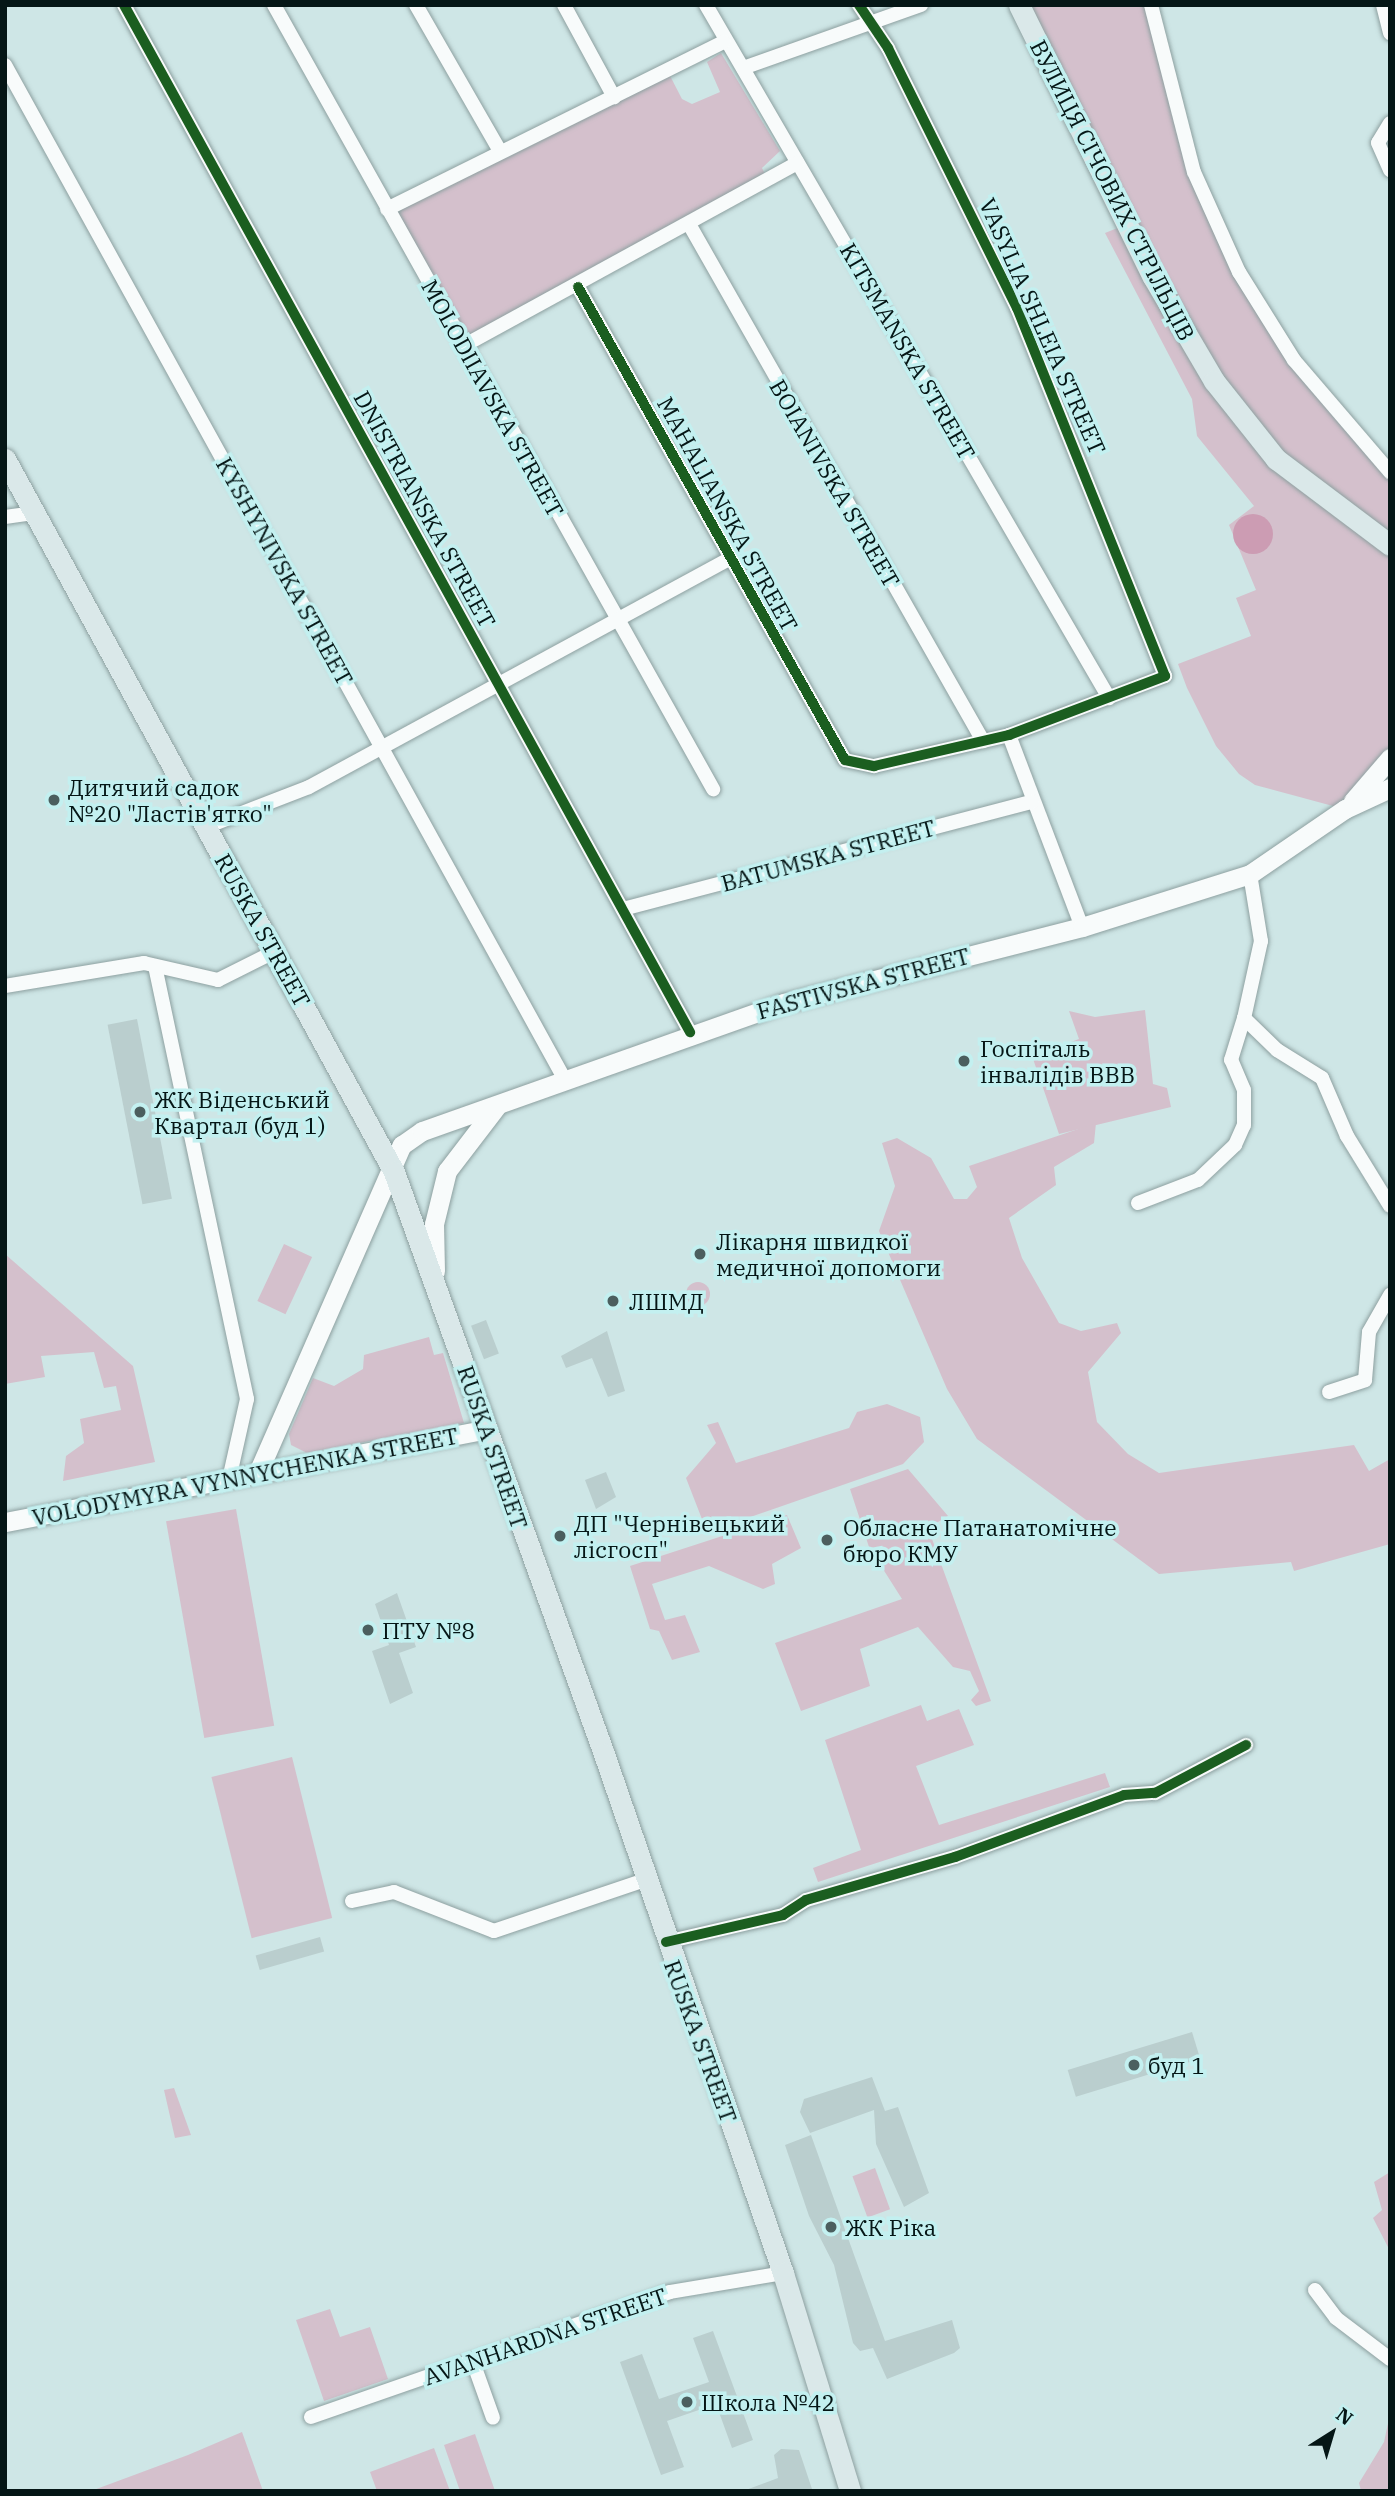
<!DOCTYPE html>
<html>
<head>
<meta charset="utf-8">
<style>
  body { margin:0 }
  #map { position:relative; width:1395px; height:2496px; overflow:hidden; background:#cee6e6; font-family:"IBM Plex Serif",serif }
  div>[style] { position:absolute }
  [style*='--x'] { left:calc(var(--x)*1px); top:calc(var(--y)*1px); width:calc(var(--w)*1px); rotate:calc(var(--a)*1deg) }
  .green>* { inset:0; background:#d4c0cc; transform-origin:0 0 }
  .round { border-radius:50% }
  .water>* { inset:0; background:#cc9cb3 }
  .building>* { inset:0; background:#bacece; transform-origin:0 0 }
  .roads { filter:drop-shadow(0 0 2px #8da0a0) drop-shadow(0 0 2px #8da0a0) }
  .minor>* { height:14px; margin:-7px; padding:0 7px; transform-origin:7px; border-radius:7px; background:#f8fbfb }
  .secondary>* { height:19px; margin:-9.5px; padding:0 9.5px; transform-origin:9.5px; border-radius:9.5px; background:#f8fbfb }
  .primary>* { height:21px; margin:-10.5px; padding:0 10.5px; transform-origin:10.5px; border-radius:10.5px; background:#dae8e9 }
  .cycleway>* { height:10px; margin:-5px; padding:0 5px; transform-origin:5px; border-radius:5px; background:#1b5e20 }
  .dots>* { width:19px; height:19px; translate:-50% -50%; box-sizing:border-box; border:4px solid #c3f0f0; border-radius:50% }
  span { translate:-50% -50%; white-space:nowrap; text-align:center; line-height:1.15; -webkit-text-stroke:7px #c3f0f0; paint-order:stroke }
  .street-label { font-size:23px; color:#051616 }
  .poi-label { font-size:23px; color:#051616 }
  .left { translate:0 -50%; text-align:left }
  .frame { position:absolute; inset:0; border:7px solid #051616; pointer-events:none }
  .north { position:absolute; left:1297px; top:2398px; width:70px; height:70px; -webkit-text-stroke:5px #c3f0f0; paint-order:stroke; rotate:37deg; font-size:19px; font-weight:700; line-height:28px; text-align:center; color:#051616 }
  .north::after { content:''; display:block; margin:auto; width:24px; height:32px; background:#051616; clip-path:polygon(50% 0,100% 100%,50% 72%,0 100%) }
</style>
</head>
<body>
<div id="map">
  <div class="green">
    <div style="clip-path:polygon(1019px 5px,1151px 5px,1193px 172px,1263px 313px,1390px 473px,1390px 756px,1344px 809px,1255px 785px,1239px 774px,1216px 746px,1187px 688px,1178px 664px,1251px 636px,1236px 598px,1256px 590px,1229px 525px,1254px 506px,1197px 436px,1192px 399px,1105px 233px,1125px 225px)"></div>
    <div style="clip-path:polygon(721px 53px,780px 151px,762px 168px,768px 180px,464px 346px,387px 209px,667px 70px,682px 99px,692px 104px,720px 92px,707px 62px)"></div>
    <div style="clip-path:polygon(1145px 1010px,1153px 1084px,1167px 1088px,1171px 1107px,1059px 1134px,1032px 1056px,1079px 1039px,1069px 1011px,1095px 1017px)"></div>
    <div style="clip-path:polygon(1096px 1123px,1094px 1143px,1054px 1167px,1056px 1185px,1009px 1218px,1022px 1258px,1059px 1323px,1081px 1331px,1117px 1323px,1121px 1333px,1088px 1372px,1097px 1422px,1128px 1454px,1159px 1473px,1354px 1445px,1369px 1471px,1390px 1459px,1390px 1544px,1294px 1571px,1291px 1562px,1159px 1574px,977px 1439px,947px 1389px,879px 1231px,895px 1186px,882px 1143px,897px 1138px,931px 1158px,954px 1199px,967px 1199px,977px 1187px,969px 1166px)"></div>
    <div style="left:284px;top:1244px;width:31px;height:63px;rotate:25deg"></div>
    <div style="clip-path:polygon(5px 1254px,133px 1366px,155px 1462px,63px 1481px,66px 1456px,84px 1443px,80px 1419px,121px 1410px,116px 1386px,104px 1388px,94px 1352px,41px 1356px,45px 1377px,5px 1384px)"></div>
    <div class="round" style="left:686px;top:1282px;width:24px;height:24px"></div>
    <div style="clip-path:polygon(429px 1337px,434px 1355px,443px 1353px,464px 1423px,307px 1453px,291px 1445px,289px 1434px,313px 1378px,334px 1386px,363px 1369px,364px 1355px)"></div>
    <div style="clip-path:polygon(887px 1404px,920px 1417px,924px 1442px,903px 1464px,707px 1532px,686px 1478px,716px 1443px,707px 1425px,718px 1422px,736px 1463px,849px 1428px,857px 1412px)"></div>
    <div style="clip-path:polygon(908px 1469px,948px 1516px,928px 1528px,991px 1701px,976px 1706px,971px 1700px,979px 1691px,970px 1671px,953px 1667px,918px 1627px,860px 1649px,870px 1686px,801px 1711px,775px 1643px,902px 1599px,869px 1547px,850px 1489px)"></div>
    <div style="left:236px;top:1509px;width:220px;height:71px;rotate:80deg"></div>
    <div style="clip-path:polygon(787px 1515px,801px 1548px,772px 1564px,775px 1584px,763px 1589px,709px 1566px,652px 1584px,665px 1620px,685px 1615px,700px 1652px,672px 1660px,659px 1631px,650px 1629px,630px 1566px)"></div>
    <div style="clip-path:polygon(921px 1705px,927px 1721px,959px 1709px,974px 1745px,916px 1766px,939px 1825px,1105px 1773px,1110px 1787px,818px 1882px,813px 1868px,861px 1850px,825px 1740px)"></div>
    <div style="left:292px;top:1757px;width:166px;height:83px;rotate:76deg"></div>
    <div style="clip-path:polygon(174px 2088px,191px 2135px,175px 2138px,164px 2090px)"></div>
    <div style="left:875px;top:2168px;width:44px;height:24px;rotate:70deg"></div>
    <div style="clip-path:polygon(1390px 2172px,1390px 2251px,1373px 2218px,1382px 2210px,1374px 2182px)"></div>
    <div style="clip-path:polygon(330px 2309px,340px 2337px,370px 2327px,388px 2379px,324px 2401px,296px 2320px)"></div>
    <div style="clip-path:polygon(1390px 2414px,1390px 2491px,1361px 2491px,1359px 2483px,1384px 2442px)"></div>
    <div style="clip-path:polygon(242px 2432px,263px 2491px,91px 2491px,188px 2455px)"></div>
    <div style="clip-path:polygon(475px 2434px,495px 2491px,460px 2491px,444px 2445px)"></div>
    <div style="clip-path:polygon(434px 2448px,450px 2491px,377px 2491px,370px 2472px)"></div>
  </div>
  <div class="water">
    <div class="round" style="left:1233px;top:514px;width:40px;height:40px"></div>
  </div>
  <div class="building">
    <div style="left:137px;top:1019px;width:183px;height:30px;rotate:79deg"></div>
    <div style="left:486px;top:1320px;width:36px;height:16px;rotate:69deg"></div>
    <div style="clip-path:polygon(607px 1331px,625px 1391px,608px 1397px,592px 1358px,566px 1368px,561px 1356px)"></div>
    <div style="clip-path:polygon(606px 1472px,616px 1497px,596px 1509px,585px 1480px)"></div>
    <div style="clip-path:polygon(397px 1593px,416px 1647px,399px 1653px,413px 1693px,390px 1704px,372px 1651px,389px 1645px,375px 1604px)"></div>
    <div style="left:320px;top:1937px;width:15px;height:67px;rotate:74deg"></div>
    <div style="left:1192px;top:2032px;width:28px;height:130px;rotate:73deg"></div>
    <div style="clip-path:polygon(872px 2077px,885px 2111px,898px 2107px,929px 2193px,904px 2207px,876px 2144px,874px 2110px,810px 2133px,800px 2112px,804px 2099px)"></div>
    <div style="clip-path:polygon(811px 2135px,885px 2341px,952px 2320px,960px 2348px,954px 2353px,887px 2379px,873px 2348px,860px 2351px,853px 2343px,834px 2265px,809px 2216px,785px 2145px)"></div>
    <div style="clip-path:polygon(713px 2331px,753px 2440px,732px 2448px,716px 2404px,667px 2421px,684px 2467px,661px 2475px,620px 2362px,642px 2354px,659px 2399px,709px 2382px,693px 2338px)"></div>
    <div style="clip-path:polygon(781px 2449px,799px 2450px,812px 2489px,743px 2491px,778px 2478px,774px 2455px)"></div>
  </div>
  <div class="roads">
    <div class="minor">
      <div style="--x:124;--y:5;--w:1173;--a:61.14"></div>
      <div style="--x:274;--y:5;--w:899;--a:60.75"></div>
      <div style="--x:416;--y:5;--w:168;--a:60.1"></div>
      <div style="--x:564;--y:5;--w:105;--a:61.5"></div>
      <div style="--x:706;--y:5;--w:802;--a:59.82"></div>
      <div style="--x:1151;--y:5;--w:172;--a:75.6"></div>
      <div style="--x:1194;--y:172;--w:110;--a:65.8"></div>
      <div style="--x:1239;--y:272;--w:104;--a:58"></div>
      <div style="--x:1294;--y:360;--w:148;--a:49.4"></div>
      <div style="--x:1383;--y:5;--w:29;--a:76"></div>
      <div style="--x:5;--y:65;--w:1157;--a:61.11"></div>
      <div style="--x:743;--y:68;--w:189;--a:-19.5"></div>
      <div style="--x:1390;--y:123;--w:23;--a:121"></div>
      <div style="--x:1378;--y:143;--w:30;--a:66"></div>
      <div style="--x:387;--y:209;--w:376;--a:-26.4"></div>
      <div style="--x:689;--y:224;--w:595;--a:60.37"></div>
      <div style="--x:578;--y:287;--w:543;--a:60.56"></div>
      <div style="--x:845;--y:760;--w:30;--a:12"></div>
      <div style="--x:874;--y:766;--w:139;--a:-12.9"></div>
      <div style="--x:1009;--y:735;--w:167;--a:-20.7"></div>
      <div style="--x:1165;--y:676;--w:397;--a:-111.9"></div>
      <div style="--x:1017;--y:308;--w:290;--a:-116.4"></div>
      <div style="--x:888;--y:48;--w:52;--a:-124"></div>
      <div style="--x:465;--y:345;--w:379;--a:-28.7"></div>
      <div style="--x:5;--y:517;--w:30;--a:-8"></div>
      <div style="--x:1009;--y:735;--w:205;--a:69.2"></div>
      <div style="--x:206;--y:827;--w:110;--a:-21.2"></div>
      <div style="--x:309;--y:787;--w:478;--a:-28.5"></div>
      <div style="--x:1250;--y:874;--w:68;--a:80.7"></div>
      <div style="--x:1261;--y:941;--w:79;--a:102.4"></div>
      <div style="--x:1244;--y:1018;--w:46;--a:44.1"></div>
      <div style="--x:1277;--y:1050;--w:53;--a:31.9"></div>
      <div style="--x:1322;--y:1078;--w:63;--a:66.7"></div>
      <div style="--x:1347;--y:1136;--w:82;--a:58.4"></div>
      <div style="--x:623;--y:909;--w:423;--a:-14.7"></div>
      <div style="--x:155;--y:966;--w:443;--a:78"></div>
      <div style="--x:247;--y:1399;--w:78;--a:102.6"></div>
      <div style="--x:5;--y:986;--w:141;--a:-9.4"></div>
      <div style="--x:144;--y:963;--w:76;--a:12.9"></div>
      <div style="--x:218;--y:980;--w:63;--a:-26.6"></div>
      <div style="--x:1138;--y:1203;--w:64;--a:-21"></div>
      <div style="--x:1198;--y:1180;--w:51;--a:-43.4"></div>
      <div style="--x:1235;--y:1145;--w:22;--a:-66"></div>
      <div style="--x:1244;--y:1125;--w:35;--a:-90"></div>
      <div style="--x:1244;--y:1090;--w:33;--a:-113"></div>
      <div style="--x:1231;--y:1060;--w:44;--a:-72.8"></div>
      <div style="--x:1329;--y:1392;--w:38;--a:-18"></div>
      <div style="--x:1365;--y:1380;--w:48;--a:-85.2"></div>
      <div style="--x:1369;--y:1332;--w:43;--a:-60.4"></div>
      <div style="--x:352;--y:1901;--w:43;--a:-12.1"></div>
      <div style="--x:394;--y:1892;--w:107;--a:21.3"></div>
      <div style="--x:494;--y:1931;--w:159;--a:-18.7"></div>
      <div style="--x:666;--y:1942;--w:120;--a:-13"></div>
      <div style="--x:783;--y:1915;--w:27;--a:-33"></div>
      <div style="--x:806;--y:1900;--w:155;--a:-16.1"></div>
      <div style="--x:955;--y:1857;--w:180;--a:-20.1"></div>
      <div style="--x:1124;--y:1795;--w:31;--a:-4"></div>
      <div style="--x:1155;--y:1793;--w:103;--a:-27.8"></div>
      <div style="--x:1315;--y:2290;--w:35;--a:53"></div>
      <div style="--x:1336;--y:2318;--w:68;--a:37.2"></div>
      <div style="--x:473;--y:2362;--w:59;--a:70.3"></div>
      <div style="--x:311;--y:2417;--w:380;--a:-19.2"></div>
      <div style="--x:670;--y:2292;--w:115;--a:-9.5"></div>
    </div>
    <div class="secondary">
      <div style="--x:1353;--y:801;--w:57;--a:-49.3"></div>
      <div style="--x:435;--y:1271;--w:47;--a:-91.2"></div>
      <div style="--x:434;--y:1224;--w:55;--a:-76.2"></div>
      <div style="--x:447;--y:1171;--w:81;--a:-52.6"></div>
      <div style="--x:259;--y:1470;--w:355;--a:-66.3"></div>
      <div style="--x:402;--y:1145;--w:24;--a:-35"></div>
      <div style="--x:422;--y:1131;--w:384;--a:-19.5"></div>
      <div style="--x:784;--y:1003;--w:308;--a:-14.3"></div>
      <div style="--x:1082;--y:927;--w:176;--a:-17.5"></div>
      <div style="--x:1250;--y:874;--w:115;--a:-34.4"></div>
      <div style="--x:1345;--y:809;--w:50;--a:-25"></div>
      <div style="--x:5;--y:1522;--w:489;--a:-10.9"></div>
    </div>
    <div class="primary">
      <div style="--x:1019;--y:5;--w:303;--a:63.8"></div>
      <div style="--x:1153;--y:277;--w:121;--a:59.6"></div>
      <div style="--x:1214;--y:381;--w:100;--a:51.5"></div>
      <div style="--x:1276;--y:459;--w:143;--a:37"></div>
      <div style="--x:5;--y:459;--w:812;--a:61.38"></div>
      <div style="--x:394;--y:1172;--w:619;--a:70.16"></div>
      <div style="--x:604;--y:1754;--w:549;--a:70.97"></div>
      <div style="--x:783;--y:2273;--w:228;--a:72.9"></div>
    </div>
  </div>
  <div class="cycleway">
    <div style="--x:124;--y:5;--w:1173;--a:61.14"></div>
    <div style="--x:578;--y:287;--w:543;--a:60.56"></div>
    <div style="--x:845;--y:760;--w:30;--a:12"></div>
    <div style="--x:874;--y:766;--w:139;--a:-12.9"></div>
    <div style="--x:1009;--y:735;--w:167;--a:-20.7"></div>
    <div style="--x:1165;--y:676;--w:397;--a:-111.9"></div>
    <div style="--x:1017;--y:308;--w:290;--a:-116.4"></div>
    <div style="--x:888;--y:48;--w:52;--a:-124"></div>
    <div style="--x:666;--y:1942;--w:120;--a:-13"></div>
    <div style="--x:783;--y:1915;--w:27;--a:-33"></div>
    <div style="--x:806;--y:1900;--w:155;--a:-16.1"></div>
    <div style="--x:955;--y:1857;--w:180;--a:-20.1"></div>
    <div style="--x:1124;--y:1795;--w:31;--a:-4"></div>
    <div style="--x:1155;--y:1793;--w:103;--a:-27.8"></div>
  </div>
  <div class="dots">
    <div style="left:54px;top:800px;background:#4b5f5f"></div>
    <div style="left:964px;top:1061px;background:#4b5f5f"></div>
    <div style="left:140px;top:1112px;background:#4b5f5f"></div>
    <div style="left:700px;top:1254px;background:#4b5f5f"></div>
    <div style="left:613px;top:1301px;background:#4b5f5f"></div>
    <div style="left:560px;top:1536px;background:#4b5f5f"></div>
    <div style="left:827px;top:1540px;background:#4b5f5f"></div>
    <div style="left:368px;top:1630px;background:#4b5f5f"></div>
    <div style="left:1134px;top:2065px;background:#4b5f5f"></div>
    <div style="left:831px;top:2227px;background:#4b5f5f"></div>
    <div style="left:687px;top:2402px;background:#4b5f5f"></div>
  </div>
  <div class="street-label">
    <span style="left:1113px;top:190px;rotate:63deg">ВУЛИЦЯ СІЧОВИХ СТРІЛЬЦІВ</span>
    <span style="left:1043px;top:326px;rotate:66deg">VASYLIA SHLEIA STREET</span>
    <span style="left:908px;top:351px;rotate:60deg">KITSMANSKA STREET</span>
    <span style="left:493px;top:398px;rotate:61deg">MOLODIIAVSKA STREET</span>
    <span style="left:835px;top:483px;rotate:60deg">BOIANIVSKA STREET</span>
    <span style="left:425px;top:509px;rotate:61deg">DNISTRIANSKA STREET</span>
    <span style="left:728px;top:514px;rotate:61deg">MAHALIANSKA STREET</span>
    <span style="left:285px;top:571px;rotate:61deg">KYSHYNIVSKA STREET</span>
    <span style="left:828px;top:855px;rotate:-15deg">BATUMSKA STREET</span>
    <span style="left:263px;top:930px;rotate:61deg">RUSKA STREET</span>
    <span style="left:863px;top:983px;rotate:-15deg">FASTIVSKA STREET</span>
    <span style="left:493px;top:1447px;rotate:71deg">RUSKA STREET</span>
    <span style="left:245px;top:1476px;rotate:-11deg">VOLODYMYRA VYNNYCHENKA STREET</span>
    <span style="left:701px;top:2041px;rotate:70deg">RUSKA STREET</span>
    <span style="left:545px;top:2336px;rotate:-19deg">AVANHARDNA STREET</span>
  </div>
  <div class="poi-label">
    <span class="left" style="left:68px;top:800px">Дитячий садок<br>№20 "Ластів'ятко"</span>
    <span class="left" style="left:980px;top:1061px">Госпіталь<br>інвалідів ВВВ</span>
    <span class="left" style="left:154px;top:1112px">ЖК Віденський<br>Квартал (буд 1)</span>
    <span class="left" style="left:716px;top:1254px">Лікарня швидкої<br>медичної допомоги</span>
    <span class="left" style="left:629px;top:1301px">ЛШМД</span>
    <span class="left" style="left:574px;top:1536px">ДП "Чернівецький<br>лісгосп"</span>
    <span class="left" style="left:843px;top:1540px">Обласне Патанатомічне<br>бюро КМУ</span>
    <span class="left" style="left:382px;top:1630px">ПТУ №8</span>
    <span class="left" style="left:1148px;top:2065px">буд 1</span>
    <span class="left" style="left:845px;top:2227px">ЖК Ріка</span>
    <span class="left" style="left:701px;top:2402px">Школа №42</span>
  </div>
  <div class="frame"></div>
  <div class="north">N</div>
</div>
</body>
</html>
